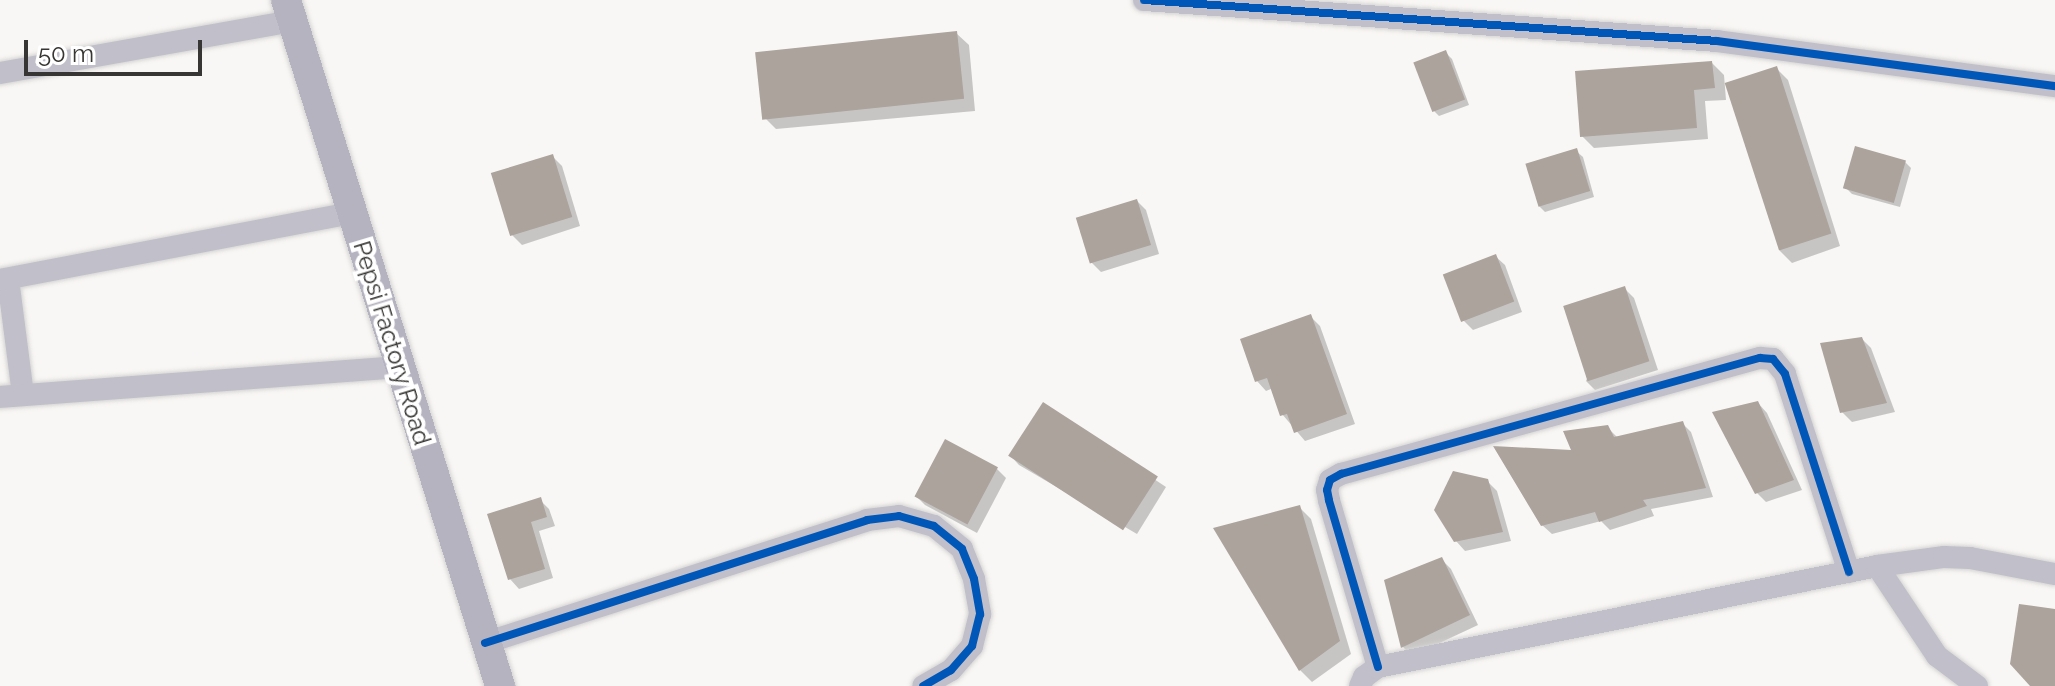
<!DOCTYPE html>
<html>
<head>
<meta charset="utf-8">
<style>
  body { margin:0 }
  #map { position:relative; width:2055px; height:686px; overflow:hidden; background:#f9f7f5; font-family:Raleway,sans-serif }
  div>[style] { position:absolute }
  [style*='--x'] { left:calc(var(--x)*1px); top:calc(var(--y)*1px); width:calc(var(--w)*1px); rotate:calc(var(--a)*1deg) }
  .shadow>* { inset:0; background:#0003 }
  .building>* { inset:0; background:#aba39c; transform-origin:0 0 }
  .roads { filter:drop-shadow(0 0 2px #d5d4d3) drop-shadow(0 0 2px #d5d4d3) }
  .minor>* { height:22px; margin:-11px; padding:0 11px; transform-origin:11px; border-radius:11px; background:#c1bfca }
  .secondary>* { height:30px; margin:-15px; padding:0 15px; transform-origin:15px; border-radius:15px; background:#b6b3c0 }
  .cycleway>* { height:8px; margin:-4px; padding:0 4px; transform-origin:4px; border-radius:4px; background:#0057b8 }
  span { translate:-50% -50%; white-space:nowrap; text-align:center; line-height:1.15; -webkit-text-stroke:8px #fff; paint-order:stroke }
  .street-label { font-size:24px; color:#373634 }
  .scale { position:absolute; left:24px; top:40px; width:178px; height:36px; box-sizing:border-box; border:4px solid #373634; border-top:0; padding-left:10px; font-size:24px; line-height:28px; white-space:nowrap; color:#373634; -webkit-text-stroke:6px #fff; paint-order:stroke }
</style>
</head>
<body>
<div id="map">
  <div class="shadow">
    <div style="clip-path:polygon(956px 33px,969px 45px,975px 111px,776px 129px,764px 117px)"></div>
    <div style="clip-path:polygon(1446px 53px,1452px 59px,1469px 105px,1439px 116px,1433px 110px)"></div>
    <div style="clip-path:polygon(1712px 63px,1724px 75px,1726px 100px,1705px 101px,1708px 139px,1594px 148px,1582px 136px)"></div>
    <div style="clip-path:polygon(1776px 68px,1788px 80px,1840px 246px,1792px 263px,1780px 251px)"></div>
    <div style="clip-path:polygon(1576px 151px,1583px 157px,1594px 197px,1545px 212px,1539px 206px)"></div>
    <div style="clip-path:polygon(552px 156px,562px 166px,580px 226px,522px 245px,512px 235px)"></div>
    <div style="clip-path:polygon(1905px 162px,1911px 168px,1900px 207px,1852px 194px,1846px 188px)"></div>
    <div style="clip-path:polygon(1137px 201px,1146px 210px,1159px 254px,1101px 272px,1091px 262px)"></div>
    <div style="clip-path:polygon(1495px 256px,1505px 265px,1522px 312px,1473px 330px,1464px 321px)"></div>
    <div style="clip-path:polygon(1624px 288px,1634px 298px,1658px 370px,1595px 390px,1586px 381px)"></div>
    <div style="clip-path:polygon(1310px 316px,1320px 326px,1355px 424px,1305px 441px,1282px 414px,1273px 388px,1266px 391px,1257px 381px)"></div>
    <div style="clip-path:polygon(1862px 339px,1871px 348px,1895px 412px,1852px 422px,1842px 412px)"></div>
    <div style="clip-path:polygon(1758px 403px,1767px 413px,1802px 490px,1766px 502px,1757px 493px)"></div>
    <div style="clip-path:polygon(1043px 405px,1166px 487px,1137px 534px,1019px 465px,1010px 455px)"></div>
    <div style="clip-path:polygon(1682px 423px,1691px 432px,1713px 497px,1651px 509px,1654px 516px,1610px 530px,1601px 521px,1552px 534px,1542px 525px,1574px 452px,1607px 427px,1617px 437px)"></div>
    <div style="clip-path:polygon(997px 469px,1006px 478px,977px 533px,925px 505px,916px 496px)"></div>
    <div style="clip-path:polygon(1487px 481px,1497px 491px,1511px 541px,1465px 551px,1456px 541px)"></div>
    <div style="clip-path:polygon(540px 500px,549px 509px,555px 526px,539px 531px,553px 578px,519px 589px,510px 579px,490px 515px)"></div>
    <div style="clip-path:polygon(1299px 507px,1311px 519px,1351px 654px,1312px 682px,1300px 670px)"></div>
    <div style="clip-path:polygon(1442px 560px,1451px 569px,1478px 625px,1412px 656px,1403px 647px)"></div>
  </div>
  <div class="building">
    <div style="left:957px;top:31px;width:68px;height:203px;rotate:84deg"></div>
    <div style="left:1446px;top:50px;width:53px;height:35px;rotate:69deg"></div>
    <div style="clip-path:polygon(1712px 61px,1715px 88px,1694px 90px,1697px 128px,1580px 137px,1575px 71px)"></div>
    <div style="left:1777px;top:66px;width:176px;height:55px;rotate:72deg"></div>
    <div style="left:1855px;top:146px;width:53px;height:44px;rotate:16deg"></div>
    <div style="left:1577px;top:148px;width:45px;height:54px;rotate:73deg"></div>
    <div style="left:553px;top:154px;width:66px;height:65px;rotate:73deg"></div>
    <div style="left:1137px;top:199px;width:48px;height:64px;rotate:73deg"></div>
    <div style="left:1496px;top:254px;width:51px;height:57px;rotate:69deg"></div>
    <div style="left:1625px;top:286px;width:79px;height:65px;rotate:72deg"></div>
    <div style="clip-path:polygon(1311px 314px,1347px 414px,1294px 433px,1287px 414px,1280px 416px,1267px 378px,1255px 382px,1240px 339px)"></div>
    <div style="clip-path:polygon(1862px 337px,1887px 403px,1840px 413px,1820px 343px)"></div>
    <div style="clip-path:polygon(1758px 401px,1794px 480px,1755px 494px,1712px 412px)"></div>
    <div style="left:1043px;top:402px;width:137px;height:64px;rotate:33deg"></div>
    <div style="clip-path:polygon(1683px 421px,1706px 488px,1643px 500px,1647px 506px,1599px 522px,1595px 512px,1541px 526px,1493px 446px,1571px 450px,1563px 431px,1608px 425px,1614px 437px)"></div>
    <div style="left:945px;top:439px;width:60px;height:65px;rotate:28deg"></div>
    <div style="clip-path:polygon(1453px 471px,1488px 479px,1503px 532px,1454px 542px,1434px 510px)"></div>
    <div style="clip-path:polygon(541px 497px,547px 517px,531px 522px,545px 569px,508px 580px,487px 514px)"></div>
    <div style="clip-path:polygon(1300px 505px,1340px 641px,1299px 671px,1213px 528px)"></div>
    <div style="clip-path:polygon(1442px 557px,1470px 615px,1401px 648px,1384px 580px)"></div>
    <div style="clip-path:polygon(2019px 604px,2055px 609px,2055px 686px,2030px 686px,2010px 664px)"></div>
  </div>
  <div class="roads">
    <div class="minor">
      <div style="--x:1144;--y:0;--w:574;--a:4.09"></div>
      <div style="--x:1717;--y:41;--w:341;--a:7.6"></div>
      <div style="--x:0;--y:73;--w:298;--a:-10.1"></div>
      <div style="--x:8;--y:279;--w:117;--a:82.6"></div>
      <div style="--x:0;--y:280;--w:358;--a:-10.8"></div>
      <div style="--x:0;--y:397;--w:400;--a:-4.3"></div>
      <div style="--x:1877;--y:566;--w:108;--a:56.3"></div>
      <div style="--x:1937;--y:656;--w:50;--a:36.9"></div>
      <div style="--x:485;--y:643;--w:401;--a:-17.8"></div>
      <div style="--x:867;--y:520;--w:32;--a:-7"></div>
      <div style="--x:899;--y:516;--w:36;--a:16"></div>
      <div style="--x:934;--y:526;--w:36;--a:39"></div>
      <div style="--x:962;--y:549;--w:32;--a:68"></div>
      <div style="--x:974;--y:579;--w:36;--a:80"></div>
      <div style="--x:980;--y:614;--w:33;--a:104"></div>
      <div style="--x:972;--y:646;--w:32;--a:131"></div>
      <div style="--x:951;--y:670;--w:32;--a:150"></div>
      <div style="--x:1378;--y:667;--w:174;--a:-106.4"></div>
      <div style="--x:1329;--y:500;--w:10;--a:-101"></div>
      <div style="--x:1327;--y:490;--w:10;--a:-73"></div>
      <div style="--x:1330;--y:480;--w:13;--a:-29"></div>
      <div style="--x:1341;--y:474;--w:435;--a:-15.5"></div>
      <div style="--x:1760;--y:358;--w:13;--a:4"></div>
      <div style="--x:1773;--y:359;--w:19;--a:51"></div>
      <div style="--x:1785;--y:374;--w:208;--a:72.1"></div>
      <div style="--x:1360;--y:686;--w:10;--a:-66"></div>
      <div style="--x:1364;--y:677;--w:17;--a:-36"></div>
      <div style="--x:1378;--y:667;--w:509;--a:-11.44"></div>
      <div style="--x:1877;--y:566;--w:68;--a:-7.7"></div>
      <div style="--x:1944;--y:557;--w:26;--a:2"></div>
      <div style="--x:1970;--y:558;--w:86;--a:10.7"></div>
    </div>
    <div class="secondary">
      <div style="--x:286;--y:0;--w:719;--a:72.67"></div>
    </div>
  </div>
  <div class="cycleway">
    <div style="--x:1144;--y:0;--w:574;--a:4.09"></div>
    <div style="--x:1717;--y:41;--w:341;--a:7.6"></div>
    <div style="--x:485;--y:643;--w:401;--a:-17.8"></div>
    <div style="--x:867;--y:520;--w:32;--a:-7"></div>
    <div style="--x:899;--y:516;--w:36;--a:16"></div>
    <div style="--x:934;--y:526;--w:36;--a:39"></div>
    <div style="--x:962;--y:549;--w:32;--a:68"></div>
    <div style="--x:974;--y:579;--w:36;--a:80"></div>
    <div style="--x:980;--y:614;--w:33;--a:104"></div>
    <div style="--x:972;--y:646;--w:32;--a:131"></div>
    <div style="--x:951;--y:670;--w:32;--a:150"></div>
    <div style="--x:1378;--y:667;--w:174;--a:-106.4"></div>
    <div style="--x:1329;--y:500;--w:10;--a:-101"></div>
    <div style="--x:1327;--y:490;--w:10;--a:-73"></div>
    <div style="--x:1330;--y:480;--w:13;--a:-29"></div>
    <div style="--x:1341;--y:474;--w:435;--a:-15.5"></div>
    <div style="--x:1760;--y:358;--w:13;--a:4"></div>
    <div style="--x:1773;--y:359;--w:19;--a:51"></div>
    <div style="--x:1785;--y:374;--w:208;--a:72.1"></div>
  </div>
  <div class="street-label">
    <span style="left:392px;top:343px;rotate:73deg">Pepsi Factory Road</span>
  </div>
  <div class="scale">50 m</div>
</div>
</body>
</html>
